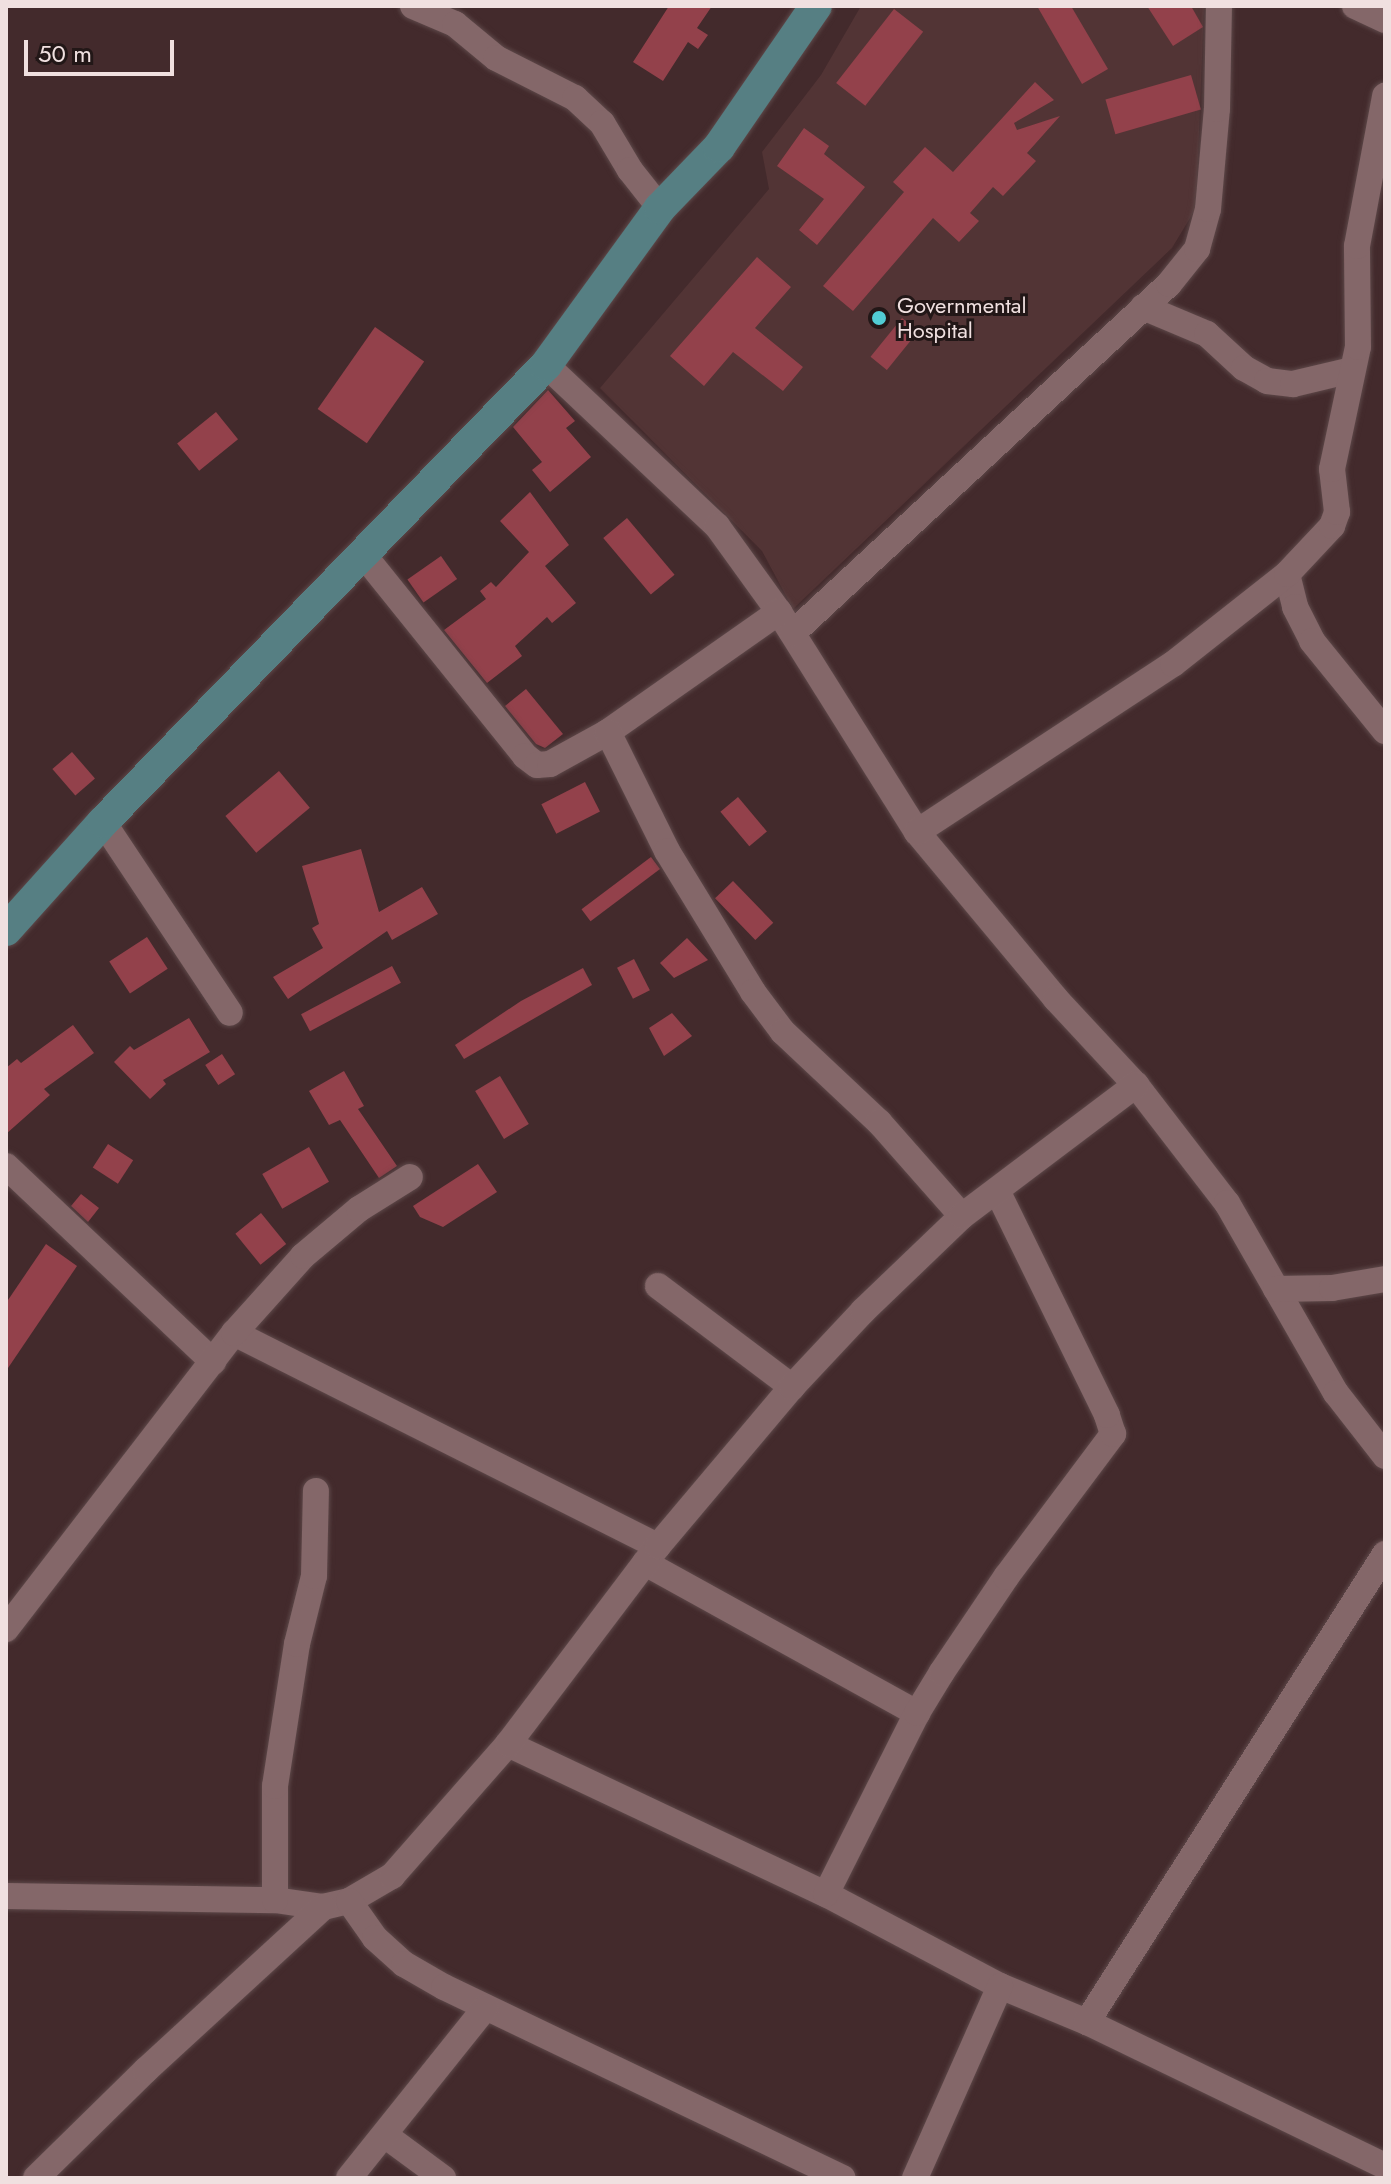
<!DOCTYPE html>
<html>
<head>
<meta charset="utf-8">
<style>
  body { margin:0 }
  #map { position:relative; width:1391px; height:2184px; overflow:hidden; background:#432a2c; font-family:Jost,sans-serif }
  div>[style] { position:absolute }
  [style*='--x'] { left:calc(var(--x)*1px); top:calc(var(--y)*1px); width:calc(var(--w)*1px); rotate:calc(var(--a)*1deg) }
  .built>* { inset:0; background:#523435 }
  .building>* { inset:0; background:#93414b; transform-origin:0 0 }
  .roads { filter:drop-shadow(0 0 2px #5d4849) drop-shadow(0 0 2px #5d4849) }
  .minor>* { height:26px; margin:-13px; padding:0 13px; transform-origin:13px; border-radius:13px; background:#846769 }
  .major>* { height:32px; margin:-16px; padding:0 16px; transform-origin:16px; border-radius:16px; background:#567f83 }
  .dots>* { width:22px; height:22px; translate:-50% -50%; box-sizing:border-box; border:4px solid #221717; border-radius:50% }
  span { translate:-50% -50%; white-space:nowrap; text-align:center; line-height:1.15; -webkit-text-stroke:6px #221717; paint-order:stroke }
  .poi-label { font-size:22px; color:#f0e0e0 }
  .left { translate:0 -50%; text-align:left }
  .frame { position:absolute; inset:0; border:8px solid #f0e0e0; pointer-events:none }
  .scale { position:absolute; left:24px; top:40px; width:150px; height:36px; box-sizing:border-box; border:4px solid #f0e0e0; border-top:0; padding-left:10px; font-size:24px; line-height:28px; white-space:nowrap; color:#f0e0e0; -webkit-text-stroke:6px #221717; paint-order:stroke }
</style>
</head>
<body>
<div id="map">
  <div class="built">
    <div style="clip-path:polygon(861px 6px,1204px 6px,1196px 208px,1172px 248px,793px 609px,762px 551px,600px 388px,769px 189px,762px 152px,821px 75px)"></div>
  </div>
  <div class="building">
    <div style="clip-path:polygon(669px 6px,712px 6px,697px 28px,708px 35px,698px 49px,688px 42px,663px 81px,633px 62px)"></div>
    <div style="clip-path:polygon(1037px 6px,1071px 6px,1108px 69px,1082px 84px)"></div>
    <div style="clip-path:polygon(1147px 6px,1191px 6px,1203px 27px,1173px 46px)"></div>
    <div style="left:894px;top:9px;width:37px;height:94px;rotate:38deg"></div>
    <div style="left:1191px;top:75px;width:36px;height:89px;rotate:74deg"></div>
    <div style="clip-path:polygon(1035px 82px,1054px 100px,1014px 123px,1017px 130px,1060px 116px,1027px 153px,1036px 161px,1003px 196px,993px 187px,970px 213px,979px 221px,959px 242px,933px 218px,853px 311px,823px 286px,904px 192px,893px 182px,925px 147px,953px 172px)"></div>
    <div style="clip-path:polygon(804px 128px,829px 146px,824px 154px,865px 187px,817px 245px,799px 230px,824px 199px,777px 166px)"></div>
    <div style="clip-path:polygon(757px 257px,791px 287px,755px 328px,803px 367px,783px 391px,733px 352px,704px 386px,670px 356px)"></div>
    <div style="left:902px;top:318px;width:21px;height:50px;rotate:39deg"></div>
    <div style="left:375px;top:327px;width:60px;height:100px;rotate:35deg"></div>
    <div style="clip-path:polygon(548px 390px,575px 421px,566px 428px,591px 457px,550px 492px,532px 470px,542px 462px,513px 427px)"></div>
    <div style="left:216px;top:412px;width:35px;height:50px;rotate:51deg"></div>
    <div style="clip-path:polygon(530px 492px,569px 545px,545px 566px,576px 603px,552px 623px,547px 617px,515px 646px,522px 656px,487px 683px,444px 630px,486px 599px,480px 591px,491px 582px,496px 587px,529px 552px,500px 521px)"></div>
    <div style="left:627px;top:518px;width:74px;height:31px;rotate:50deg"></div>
    <div style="left:441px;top:556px;width:28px;height:41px;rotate:55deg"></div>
    <div style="clip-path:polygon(526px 689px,563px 734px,545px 748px,536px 744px,505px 706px)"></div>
    <div style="left:72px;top:752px;width:35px;height:26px;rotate:49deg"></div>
    <div style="left:279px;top:771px;width:48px;height:70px;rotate:50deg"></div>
    <div style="left:585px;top:782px;width:33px;height:49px;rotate:63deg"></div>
    <div style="left:738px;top:797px;width:45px;height:23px;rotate:50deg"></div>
    <div style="clip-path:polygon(361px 849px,379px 912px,422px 887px,438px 914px,392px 940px,387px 931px,288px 999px,273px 977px,323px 948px,312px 928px,319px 924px,302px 866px)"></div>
    <div style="left:651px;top:857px;width:15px;height:87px;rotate:53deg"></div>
    <div style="left:733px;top:881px;width:58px;height:25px;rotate:46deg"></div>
    <div style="left:147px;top:937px;width:38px;height:45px;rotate:57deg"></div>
    <div style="clip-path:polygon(687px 938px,708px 960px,674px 978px,660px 963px)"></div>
    <div style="left:634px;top:959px;width:35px;height:19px;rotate:63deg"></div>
    <div style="left:392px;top:966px;width:19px;height:103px;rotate:62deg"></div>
    <div style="clip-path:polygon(583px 968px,592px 985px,464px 1059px,455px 1045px,521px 1001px)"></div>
    <div style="clip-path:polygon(672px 1013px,692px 1036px,664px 1056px,649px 1028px)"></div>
    <div style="clip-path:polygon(189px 1018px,210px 1052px,163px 1080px,166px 1084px,150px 1099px,114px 1062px,130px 1046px,134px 1050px)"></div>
    <div style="clip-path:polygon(73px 1025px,94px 1053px,44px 1089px,50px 1095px,6px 1134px,6px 1068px,17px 1059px,21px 1063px)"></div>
    <div style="left:222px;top:1054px;width:24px;height:20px;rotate:57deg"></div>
    <div style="clip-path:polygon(344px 1071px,364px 1106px,358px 1109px,397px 1166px,379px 1178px,340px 1120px,329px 1125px,309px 1091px)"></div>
    <div style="left:500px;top:1076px;width:56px;height:29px;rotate:59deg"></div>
    <div style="left:108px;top:1144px;width:30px;height:28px;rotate:33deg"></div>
    <div style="left:309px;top:1147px;width:40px;height:54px;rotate:60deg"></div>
    <div style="clip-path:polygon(478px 1164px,497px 1192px,443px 1227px,420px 1217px,413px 1206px)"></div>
    <div style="clip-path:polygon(81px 1194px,99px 1208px,88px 1222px,71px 1206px)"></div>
    <div style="left:261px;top:1213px;width:40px;height:33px;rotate:51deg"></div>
    <div style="clip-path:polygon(46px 1244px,77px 1266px,6px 1371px,6px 1303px)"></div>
  </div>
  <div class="roads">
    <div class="minor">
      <div style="--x:413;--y:6;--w:46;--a:23.2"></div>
      <div style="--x:455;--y:24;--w:53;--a:39.7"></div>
      <div style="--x:496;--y:58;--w:89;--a:26.9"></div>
      <div style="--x:575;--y:98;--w:37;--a:43"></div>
      <div style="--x:602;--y:123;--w:55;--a:59.2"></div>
      <div style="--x:630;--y:170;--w:48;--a:51.7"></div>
      <div style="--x:1355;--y:6;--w:33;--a:25"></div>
      <div style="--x:1143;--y:307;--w:69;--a:22.9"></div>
      <div style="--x:1207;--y:334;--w:50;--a:42.6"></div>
      <div style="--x:1244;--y:368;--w:26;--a:29"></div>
      <div style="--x:1267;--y:381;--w:26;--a:7"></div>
      <div style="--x:1293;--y:384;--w:61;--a:-13.3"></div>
      <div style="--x:546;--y:365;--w:235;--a:43.3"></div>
      <div style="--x:717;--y:526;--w:106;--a:54.2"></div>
      <div style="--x:779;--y:612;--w:260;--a:57.9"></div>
      <div style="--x:917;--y:832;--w:217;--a:50.2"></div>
      <div style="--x:1056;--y:999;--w:117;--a:47.1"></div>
      <div style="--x:1136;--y:1085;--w:149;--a:52.4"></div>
      <div style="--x:1227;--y:1203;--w:219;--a:60.2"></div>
      <div style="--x:1336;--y:1393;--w:80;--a:52.1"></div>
      <div style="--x:362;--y:553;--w:260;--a:51.2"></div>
      <div style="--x:525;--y:756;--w:15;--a:37"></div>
      <div style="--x:537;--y:765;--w:13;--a:-4"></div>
      <div style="--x:550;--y:764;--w:66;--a:-28.9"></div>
      <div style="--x:608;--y:732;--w:209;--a:-35.1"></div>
      <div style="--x:1287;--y:574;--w:34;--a:76"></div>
      <div style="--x:1295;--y:607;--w:38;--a:63"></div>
      <div style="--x:1312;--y:641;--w:116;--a:51"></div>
      <div style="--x:793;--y:633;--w:513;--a:-42.87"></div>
      <div style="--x:1169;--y:284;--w:45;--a:-51.3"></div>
      <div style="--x:1197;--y:249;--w:41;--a:-74.6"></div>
      <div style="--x:1208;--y:209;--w:100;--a:-84.9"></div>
      <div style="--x:1217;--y:109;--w:103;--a:-88.9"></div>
      <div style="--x:608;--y:732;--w:133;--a:63.6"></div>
      <div style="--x:667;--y:851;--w:165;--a:58.6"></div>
      <div style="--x:753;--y:992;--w:50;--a:53.1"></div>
      <div style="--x:783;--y:1032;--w:132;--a:43.2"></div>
      <div style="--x:879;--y:1122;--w:125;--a:48.6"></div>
      <div style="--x:103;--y:822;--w:229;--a:56.4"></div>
      <div style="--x:917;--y:832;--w:306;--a:-33.3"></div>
      <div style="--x:1173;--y:664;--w:145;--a:-38.3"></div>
      <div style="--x:1287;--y:574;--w:66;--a:-46.8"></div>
      <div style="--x:1332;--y:526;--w:15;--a:-70"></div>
      <div style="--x:1337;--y:512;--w:43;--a:-96.6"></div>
      <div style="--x:1332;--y:469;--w:125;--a:-78"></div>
      <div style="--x:1358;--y:347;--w:101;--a:-90.6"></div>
      <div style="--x:1357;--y:246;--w:153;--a:-79.4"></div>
      <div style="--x:6;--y:1166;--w:285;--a:43.4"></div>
      <div style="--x:658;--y:1286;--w:168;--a:37"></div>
      <div style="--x:1276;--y:1289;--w:56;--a:-1"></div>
      <div style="--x:1332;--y:1288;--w:54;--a:-9.6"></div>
      <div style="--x:234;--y:1333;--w:474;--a:26.7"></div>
      <div style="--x:645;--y:1563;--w:311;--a:28.9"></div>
      <div style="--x:6;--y:1629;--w:374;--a:-52.4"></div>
      <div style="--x:234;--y:1333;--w:103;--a:-48.1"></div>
      <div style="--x:303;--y:1256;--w:73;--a:-40"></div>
      <div style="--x:359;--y:1209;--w:60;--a:-32.1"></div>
      <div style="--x:508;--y:1744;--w:352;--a:25.3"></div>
      <div style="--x:826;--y:1894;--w:197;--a:27.9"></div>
      <div style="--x:1000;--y:1986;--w:94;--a:22.5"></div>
      <div style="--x:1087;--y:2022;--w:331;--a:25.8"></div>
      <div style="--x:826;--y:1894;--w:203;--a:-63.3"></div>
      <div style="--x:917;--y:1713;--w:48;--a:-58.6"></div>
      <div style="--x:942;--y:1672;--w:115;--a:-56"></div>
      <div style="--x:1006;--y:1577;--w:179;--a:-53.2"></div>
      <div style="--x:1113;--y:1434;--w:20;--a:-108"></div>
      <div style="--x:1107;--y:1415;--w:250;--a:-116.1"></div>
      <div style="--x:6;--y:1896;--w:269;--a:0.9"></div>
      <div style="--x:275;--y:1900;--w:49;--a:8.3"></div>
      <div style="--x:323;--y:1907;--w:27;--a:-13"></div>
      <div style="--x:349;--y:1901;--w:50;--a:-30.2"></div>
      <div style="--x:392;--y:1876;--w:176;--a:-48.7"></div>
      <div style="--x:508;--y:1744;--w:248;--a:-52.9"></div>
      <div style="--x:658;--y:1546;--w:208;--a:-49.9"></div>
      <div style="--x:792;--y:1387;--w:104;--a:-46.9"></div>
      <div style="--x:863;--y:1311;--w:137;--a:-43.8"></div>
      <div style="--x:962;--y:1216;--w:218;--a:-37"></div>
      <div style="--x:275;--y:1900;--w:114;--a:-90"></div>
      <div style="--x:275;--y:1786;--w:144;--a:-81.2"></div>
      <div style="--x:297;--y:1644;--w:70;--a:-76"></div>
      <div style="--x:314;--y:1576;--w:85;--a:-88.7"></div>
      <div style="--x:349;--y:1901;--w:45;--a:54.9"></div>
      <div style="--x:375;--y:1938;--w:39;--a:42"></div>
      <div style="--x:404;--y:1964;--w:46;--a:29.9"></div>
      <div style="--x:444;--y:1987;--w:442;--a:25.6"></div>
      <div style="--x:1087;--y:2022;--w:555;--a:-57.51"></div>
      <div style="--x:386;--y:2136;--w:71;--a:36.4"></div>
      <div style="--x:36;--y:2178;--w:154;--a:-44.5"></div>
      <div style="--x:146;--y:2070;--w:241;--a:-42.6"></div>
      <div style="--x:349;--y:2178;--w:218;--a:-51.3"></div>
      <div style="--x:915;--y:2178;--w:210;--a:-66.1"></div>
    </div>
    <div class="major">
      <div style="--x:6;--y:930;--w:145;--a:-48.1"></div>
      <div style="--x:103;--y:822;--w:636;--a:-45.89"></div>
      <div style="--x:546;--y:365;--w:194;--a:-54"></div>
      <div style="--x:660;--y:208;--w:85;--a:-46"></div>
      <div style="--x:719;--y:147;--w:171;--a:-55.5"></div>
    </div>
  </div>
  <div class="dots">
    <div style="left:879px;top:318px;background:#51ccd4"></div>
  </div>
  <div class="poi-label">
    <span class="left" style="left:897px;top:318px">Governmental<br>Hospital</span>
  </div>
  <div class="frame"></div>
  <div class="scale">50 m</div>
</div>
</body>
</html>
